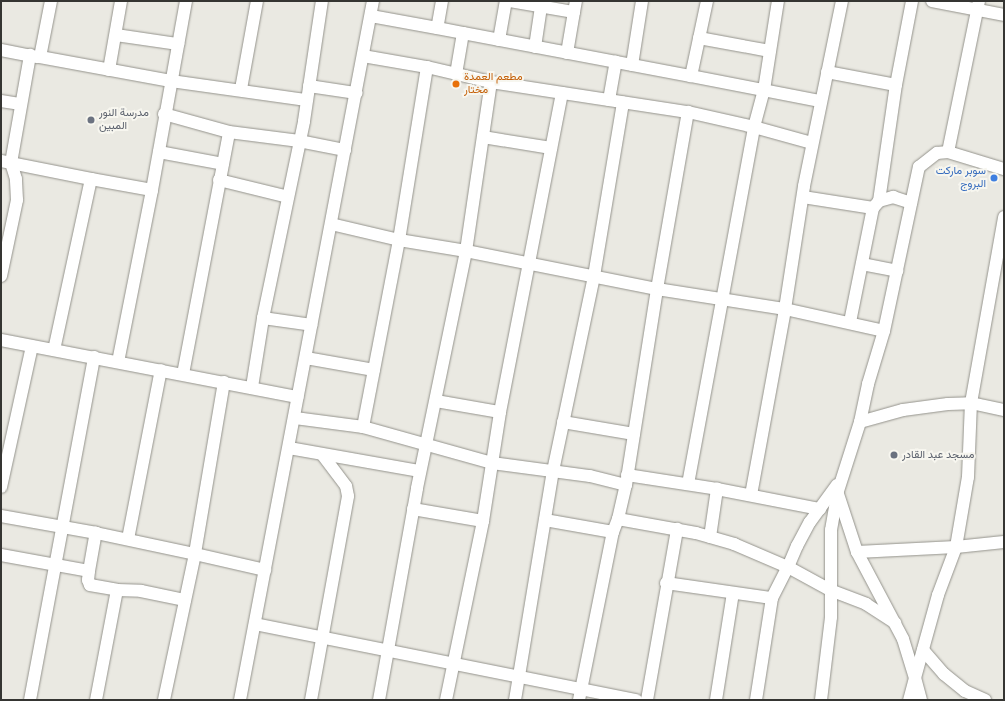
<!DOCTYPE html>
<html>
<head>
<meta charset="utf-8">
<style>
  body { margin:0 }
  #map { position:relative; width:1005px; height:701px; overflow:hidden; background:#eae9e2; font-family:Figtree,Vazirmatn,sans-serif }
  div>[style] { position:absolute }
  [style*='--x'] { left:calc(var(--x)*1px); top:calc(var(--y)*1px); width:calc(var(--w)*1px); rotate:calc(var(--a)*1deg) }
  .roads { filter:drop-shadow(0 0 1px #94938c) drop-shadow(0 0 1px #94938c) }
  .minor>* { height:12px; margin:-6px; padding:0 6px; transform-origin:6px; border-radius:6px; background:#fff }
  .dots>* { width:11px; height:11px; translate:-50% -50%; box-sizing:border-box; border:2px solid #f7f6ef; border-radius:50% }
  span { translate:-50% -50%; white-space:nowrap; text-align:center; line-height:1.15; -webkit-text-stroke:4px #f7f6ef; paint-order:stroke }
  .food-label { font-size:11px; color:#c56008 }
  .left { translate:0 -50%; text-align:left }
  .worship-label { font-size:11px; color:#5b616d }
  .shop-label { font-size:11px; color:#366cbe }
  .right { translate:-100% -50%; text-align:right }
  .frame { position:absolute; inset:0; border:2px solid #353532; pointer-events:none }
</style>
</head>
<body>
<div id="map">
  <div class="roads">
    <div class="minor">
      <div style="--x:51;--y:1;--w:57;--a:101.1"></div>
      <div style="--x:40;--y:57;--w:133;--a:10.4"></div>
      <div style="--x:171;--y:81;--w:137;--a:8"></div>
      <div style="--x:442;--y:1;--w:27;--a:100"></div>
      <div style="--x:437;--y:28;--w:26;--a:11"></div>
      <div style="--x:463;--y:33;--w:42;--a:99.7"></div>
      <div style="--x:510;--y:1;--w:65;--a:9.8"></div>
      <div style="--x:574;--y:12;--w:11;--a:-80"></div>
      <div style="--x:707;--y:1;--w:77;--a:102"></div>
      <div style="--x:691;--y:76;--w:131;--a:11"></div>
      <div style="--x:932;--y:1;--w:73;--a:11"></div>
      <div style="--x:371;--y:16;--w:67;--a:10.3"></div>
      <div style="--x:463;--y:33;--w:232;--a:10.7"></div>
      <div style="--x:116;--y:35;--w:63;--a:8.3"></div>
      <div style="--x:699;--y:38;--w:72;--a:10.4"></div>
      <div style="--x:499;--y:40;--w:40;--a:-80"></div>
      <div style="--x:535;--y:47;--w:40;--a:-81.5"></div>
      <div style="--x:1;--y:50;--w:37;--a:11"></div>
      <div style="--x:567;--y:53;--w:42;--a:-80.3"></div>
      <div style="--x:363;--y:56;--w:65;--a:9.8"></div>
      <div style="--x:427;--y:67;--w:66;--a:13.2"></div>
      <div style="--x:491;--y:82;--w:199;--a:8.7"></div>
      <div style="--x:688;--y:112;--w:68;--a:12.8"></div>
      <div style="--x:754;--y:127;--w:60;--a:15.4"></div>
      <div style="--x:632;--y:65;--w:65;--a:-81.1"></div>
      <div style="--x:109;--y:70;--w:70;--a:-80.1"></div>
      <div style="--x:827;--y:72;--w:70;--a:10.7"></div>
      <div style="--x:309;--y:86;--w:48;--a:8.5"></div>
      <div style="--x:241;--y:89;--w:89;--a:-79.7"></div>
      <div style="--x:609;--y:100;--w:39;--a:-80"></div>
      <div style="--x:1;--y:101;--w:20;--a:9"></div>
      <div style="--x:164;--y:114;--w:67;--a:15.5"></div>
      <div style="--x:229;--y:132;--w:71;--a:7.3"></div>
      <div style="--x:299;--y:141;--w:47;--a:11.1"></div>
      <div style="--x:483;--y:137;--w:69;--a:9.2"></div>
      <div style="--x:159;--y:152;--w:65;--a:10.6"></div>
      <div style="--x:948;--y:152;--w:154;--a:-78.4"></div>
      <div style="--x:1;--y:161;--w:10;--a:11"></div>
      <div style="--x:11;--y:163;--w:110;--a:-80"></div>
      <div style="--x:219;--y:180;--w:71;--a:13.8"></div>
      <div style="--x:803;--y:197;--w:71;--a:8.9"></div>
      <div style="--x:879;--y:201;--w:15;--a:-16"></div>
      <div style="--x:893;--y:197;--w:19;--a:18"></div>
      <div style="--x:331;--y:224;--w:70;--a:13.2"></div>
      <div style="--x:399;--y:240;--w:68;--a:9.3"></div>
      <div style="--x:466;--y:251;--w:195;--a:11.3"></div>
      <div style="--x:657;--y:289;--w:130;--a:8.9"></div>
      <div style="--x:785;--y:309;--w:101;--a:12.5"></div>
      <div style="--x:862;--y:264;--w:36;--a:11"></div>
      <div style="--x:1;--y:276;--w:78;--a:-78.1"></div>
      <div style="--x:17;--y:200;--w:21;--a:-93"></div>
      <div style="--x:16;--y:179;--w:17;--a:-107"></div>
      <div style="--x:11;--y:163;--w:82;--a:11.3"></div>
      <div style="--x:263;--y:318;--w:49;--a:8.1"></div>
      <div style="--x:850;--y:322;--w:116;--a:-78.6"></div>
      <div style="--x:873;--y:208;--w:9;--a:-49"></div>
      <div style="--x:879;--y:201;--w:117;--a:-81.7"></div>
      <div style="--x:896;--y:85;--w:86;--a:-79.2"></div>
      <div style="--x:1;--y:340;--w:302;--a:10.9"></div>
      <div style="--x:54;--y:350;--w:175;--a:-77.8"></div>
      <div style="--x:91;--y:179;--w:62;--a:10.2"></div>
      <div style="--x:306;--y:358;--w:69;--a:10"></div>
      <div style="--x:118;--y:362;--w:175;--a:-78.8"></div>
      <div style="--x:152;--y:190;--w:192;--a:-79.8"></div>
      <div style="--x:183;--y:374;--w:246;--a:-79.2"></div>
      <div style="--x:224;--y:382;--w:174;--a:99.6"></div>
      <div style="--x:195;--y:554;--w:72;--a:12.9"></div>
      <div style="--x:252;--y:387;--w:70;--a:-80.9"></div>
      <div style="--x:263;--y:318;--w:201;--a:-78.2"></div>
      <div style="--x:304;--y:121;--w:121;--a:-81.5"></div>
      <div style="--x:436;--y:401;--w:65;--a:9.8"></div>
      <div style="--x:295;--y:418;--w:69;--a:7.5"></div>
      <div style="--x:363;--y:427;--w:134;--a:15.6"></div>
      <div style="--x:492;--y:463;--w:99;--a:7.6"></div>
      <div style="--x:590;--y:476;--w:37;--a:14"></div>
      <div style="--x:563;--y:422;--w:72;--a:9.6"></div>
      <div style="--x:860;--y:422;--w:45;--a:-15.6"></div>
      <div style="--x:903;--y:410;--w:45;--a:-7.6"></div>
      <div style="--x:948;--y:404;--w:23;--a:-2"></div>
      <div style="--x:971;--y:403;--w:34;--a:12"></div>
      <div style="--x:363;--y:427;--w:190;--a:-79.1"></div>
      <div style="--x:399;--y:240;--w:175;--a:-80.8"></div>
      <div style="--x:289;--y:448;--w:133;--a:10"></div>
      <div style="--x:627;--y:475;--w:91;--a:8.8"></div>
      <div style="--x:717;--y:489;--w:105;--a:11"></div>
      <div style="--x:688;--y:484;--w:363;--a:-79.5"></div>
      <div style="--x:754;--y:127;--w:38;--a:-75"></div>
      <div style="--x:764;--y:90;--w:90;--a:-81.1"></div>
      <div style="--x:1;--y:487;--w:144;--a:-77.6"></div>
      <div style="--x:838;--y:494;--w:61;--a:71.9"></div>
      <div style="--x:857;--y:552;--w:98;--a:62.1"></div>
      <div style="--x:903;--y:639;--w:41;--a:72.9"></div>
      <div style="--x:915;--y:678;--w:23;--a:105"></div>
      <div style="--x:751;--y:495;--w:189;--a:-79.6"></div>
      <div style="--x:785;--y:309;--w:124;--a:-81.2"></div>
      <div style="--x:804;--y:186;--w:189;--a:-78.4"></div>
      <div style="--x:413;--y:509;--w:71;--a:9.7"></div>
      <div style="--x:1;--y:516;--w:97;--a:10.1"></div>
      <div style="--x:618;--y:519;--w:79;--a:10.2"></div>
      <div style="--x:696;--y:533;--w:40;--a:16"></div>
      <div style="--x:734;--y:544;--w:59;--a:23.1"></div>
      <div style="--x:788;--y:567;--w:23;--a:-67"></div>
      <div style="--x:797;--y:546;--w:27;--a:-62"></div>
      <div style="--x:810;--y:522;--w:46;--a:-53.9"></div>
      <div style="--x:545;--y:520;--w:69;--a:10"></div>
      <div style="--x:710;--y:537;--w:49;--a:-81.7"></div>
      <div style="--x:128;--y:539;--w:172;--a:-79"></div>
      <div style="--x:857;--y:552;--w:99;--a:-2.9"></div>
      <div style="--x:956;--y:547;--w:48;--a:-5.9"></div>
      <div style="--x:1;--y:555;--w:89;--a:10.3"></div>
      <div style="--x:89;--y:571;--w:39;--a:-80"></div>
      <div style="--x:96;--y:533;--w:101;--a:12"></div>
      <div style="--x:195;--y:554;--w:149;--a:102"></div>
      <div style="--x:89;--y:571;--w:9;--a:96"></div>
      <div style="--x:88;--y:580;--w:5;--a:68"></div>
      <div style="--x:90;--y:585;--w:27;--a:10"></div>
      <div style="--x:666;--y:583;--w:107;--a:8.1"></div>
      <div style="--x:255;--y:624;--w:389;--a:11.3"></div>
      <div style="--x:923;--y:650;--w:32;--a:49"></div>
      <div style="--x:944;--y:674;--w:27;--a:39"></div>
      <div style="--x:965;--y:691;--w:22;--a:24"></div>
      <div style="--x:30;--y:700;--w:349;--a:-79.4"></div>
      <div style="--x:96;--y:700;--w:112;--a:-79.2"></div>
      <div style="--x:117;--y:590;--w:24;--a:2"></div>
      <div style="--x:141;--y:591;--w:45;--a:11.6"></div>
      <div style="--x:240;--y:700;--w:712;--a:-79.23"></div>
      <div style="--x:311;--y:700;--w:207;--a:-79.7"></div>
      <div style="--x:348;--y:496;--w:10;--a:-101"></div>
      <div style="--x:346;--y:486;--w:39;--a:-127"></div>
      <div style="--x:379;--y:700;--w:215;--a:-79.8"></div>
      <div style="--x:417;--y:488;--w:242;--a:-78.3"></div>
      <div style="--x:466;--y:251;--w:171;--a:-81.6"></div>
      <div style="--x:446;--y:700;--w:183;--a:-78.3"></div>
      <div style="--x:483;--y:521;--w:110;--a:-81.1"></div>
      <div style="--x:500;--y:412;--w:325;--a:-79"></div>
      <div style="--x:515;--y:700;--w:232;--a:-80.6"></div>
      <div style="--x:553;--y:471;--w:199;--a:-78.1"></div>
      <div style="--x:594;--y:276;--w:176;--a:-80.5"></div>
      <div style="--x:579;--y:700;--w:171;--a:-78.6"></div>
      <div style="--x:613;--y:532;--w:14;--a:-69"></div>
      <div style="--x:618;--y:519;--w:35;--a:-77"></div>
      <div style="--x:626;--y:485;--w:198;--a:-81"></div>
      <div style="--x:657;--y:289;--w:180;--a:-80.1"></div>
      <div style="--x:647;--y:700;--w:174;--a:-80"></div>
      <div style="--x:716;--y:700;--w:108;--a:-81"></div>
      <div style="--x:756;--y:700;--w:103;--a:-81.1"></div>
      <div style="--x:772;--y:598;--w:35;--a:-63"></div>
      <div style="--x:788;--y:567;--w:48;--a:28.7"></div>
      <div style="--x:830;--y:590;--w:39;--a:21"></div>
      <div style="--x:866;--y:604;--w:35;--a:33"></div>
      <div style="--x:821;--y:700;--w:84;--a:-83.1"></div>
      <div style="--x:831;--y:617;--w:87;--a:-90"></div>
      <div style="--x:831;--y:530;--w:40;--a:-80"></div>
      <div style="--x:838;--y:491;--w:72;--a:-72.3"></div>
      <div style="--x:860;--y:422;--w:39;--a:-78"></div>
      <div style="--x:868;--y:384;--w:55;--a:-73.2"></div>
      <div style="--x:884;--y:331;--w:168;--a:-78"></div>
      <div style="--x:919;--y:167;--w:23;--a:-38"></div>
      <div style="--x:937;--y:153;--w:11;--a:-5"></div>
      <div style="--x:948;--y:152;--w:59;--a:16.9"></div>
      <div style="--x:921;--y:700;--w:23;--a:-105"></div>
      <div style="--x:915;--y:678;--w:86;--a:-74.5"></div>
      <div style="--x:938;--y:595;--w:51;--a:-69.4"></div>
      <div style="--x:956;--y:547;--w:71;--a:-80.3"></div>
      <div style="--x:968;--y:477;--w:74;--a:-87.7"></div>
      <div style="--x:971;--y:403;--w:189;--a:-79.9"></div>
    </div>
  </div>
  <div class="dots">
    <div style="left:456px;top:84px;background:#e8710a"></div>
    <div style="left:91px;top:120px;background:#6b7280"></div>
    <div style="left:994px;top:178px;background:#3f7fe0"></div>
    <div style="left:894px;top:455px;background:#6b7280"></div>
  </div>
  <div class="food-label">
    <span class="left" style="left:464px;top:84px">مطعم العمدة<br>مختار</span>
  </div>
  <div class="worship-label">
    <span class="left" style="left:99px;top:120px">مدرسة النور<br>المبين</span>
    <span class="left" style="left:902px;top:455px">مسجد عبد القادر</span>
  </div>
  <div class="shop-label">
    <span class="right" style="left:986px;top:178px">سوبر ماركت<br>البروج</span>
  </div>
  <div class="frame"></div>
</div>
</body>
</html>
